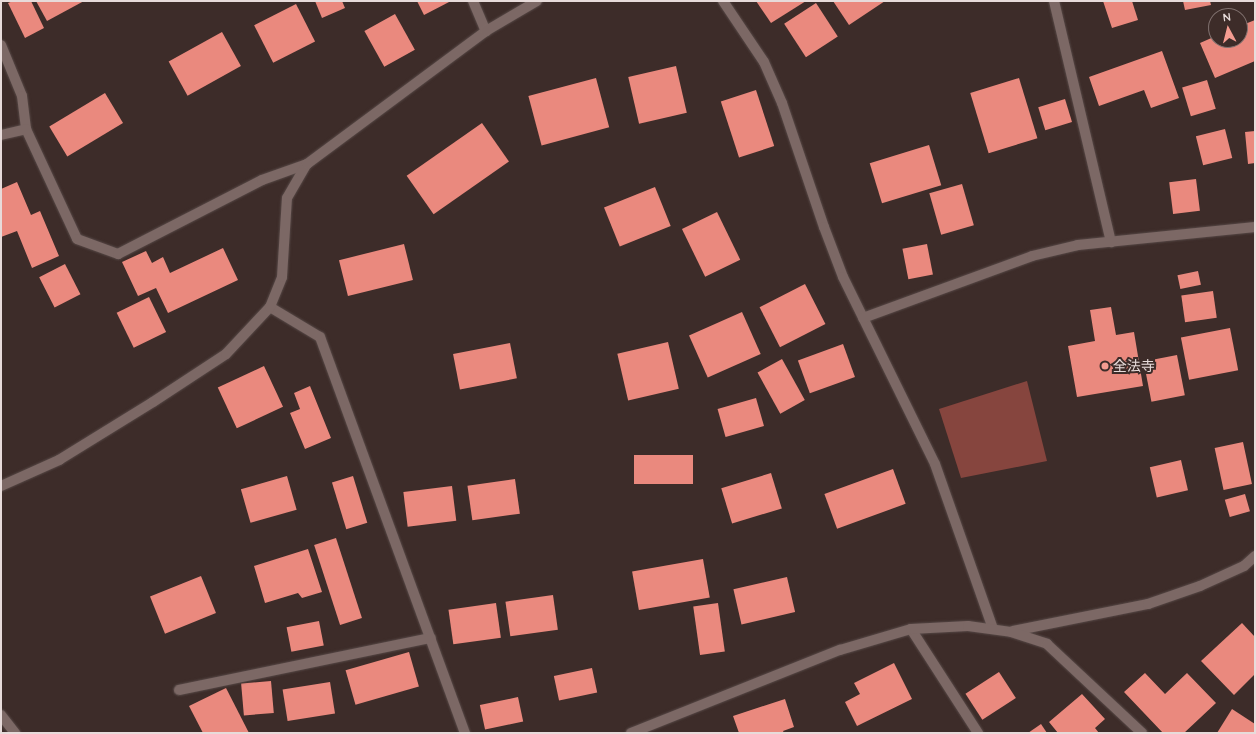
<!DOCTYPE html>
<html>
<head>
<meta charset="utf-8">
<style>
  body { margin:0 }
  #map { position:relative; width:1256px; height:734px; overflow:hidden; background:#3d2c29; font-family:Quicksand,"Noto Sans JP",sans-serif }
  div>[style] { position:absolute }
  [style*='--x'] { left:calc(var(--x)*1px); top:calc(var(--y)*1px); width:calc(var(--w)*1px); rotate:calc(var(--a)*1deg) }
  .green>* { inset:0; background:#86453e }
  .building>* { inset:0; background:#ea897e; transform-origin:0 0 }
  .roads { filter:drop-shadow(0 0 1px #564846) drop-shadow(0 0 1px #564846) }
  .minor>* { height:10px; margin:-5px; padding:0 5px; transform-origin:5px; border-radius:5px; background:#7c6865 }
  .tertiary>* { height:10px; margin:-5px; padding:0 5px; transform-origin:5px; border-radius:5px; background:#7c6865 }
  .dots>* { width:11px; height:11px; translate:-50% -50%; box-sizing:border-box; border:2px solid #3d2c29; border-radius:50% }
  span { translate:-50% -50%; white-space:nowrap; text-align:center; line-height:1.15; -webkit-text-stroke:4px #3d2c29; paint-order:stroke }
  .poi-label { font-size:14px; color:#e7dbda }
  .left { translate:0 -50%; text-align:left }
  .frame { position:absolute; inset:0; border:2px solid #e7dbda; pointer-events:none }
  .north { position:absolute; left:1208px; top:8px; width:40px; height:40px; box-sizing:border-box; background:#3d2c29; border:1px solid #817270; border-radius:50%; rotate:353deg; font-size:11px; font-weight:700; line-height:16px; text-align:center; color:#e7dbda }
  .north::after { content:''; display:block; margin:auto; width:14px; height:18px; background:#f59c91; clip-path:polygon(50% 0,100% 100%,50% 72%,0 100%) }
</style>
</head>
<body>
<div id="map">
  <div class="green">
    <div style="clip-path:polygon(1027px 381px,1047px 461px,961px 478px,939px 409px)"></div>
  </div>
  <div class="building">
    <div style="clip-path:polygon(13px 1px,31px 1px,44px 28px,25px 38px,8px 3px)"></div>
    <div style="clip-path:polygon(36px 1px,84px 1px,47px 21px)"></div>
    <div style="clip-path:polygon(315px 1px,342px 1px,345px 8px,322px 18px)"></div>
    <div style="clip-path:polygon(417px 1px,451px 1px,424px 15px)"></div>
    <div style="clip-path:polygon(756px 1px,806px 1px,771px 23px)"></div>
    <div style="clip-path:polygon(833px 1px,885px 1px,849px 25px)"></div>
    <div style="clip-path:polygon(1103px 1px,1132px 1px,1138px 20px,1112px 28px)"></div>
    <div style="clip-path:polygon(1183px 1px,1210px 1px,1211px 5px,1185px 10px)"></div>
    <div style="left:816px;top:3px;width:40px;height:38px;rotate:57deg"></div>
    <div style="left:296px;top:4px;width:42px;height:47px;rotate:63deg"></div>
    <div style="left:395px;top:14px;width:41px;height:35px;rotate:61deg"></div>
    <div style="clip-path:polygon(1255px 20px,1255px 61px,1215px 78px,1200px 43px,1216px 36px,1216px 40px,1240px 40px,1240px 26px)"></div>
    <div style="left:222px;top:32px;width:39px;height:61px;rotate:61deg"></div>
    <div style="clip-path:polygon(1162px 51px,1179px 98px,1151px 108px,1144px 90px,1099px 106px,1089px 77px)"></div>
    <div style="left:676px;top:66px;width:48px;height:49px;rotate:77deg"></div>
    <div style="left:596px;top:78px;width:51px;height:70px;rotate:75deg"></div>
    <div style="left:1019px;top:78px;width:63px;height:51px;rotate:73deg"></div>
    <div style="left:1207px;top:80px;width:30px;height:26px;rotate:73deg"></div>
    <div style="left:756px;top:90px;width:59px;height:37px;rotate:72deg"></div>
    <div style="left:105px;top:93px;width:35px;height:65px;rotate:59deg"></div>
    <div style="left:1065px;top:99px;width:24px;height:28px;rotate:73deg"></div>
    <div style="left:482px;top:123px;width:47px;height:92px;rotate:55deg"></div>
    <div style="left:1225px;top:129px;width:30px;height:30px;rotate:76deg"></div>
    <div style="clip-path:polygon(1255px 131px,1255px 163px,1248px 164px,1245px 132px)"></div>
    <div style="left:929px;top:145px;width:42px;height:62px;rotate:73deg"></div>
    <div style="left:1196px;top:179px;width:32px;height:27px;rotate:83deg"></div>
    <div style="clip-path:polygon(17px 182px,31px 215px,40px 211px,59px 256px,32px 268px,17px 231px,1px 237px,1px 189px)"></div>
    <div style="left:962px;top:184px;width:43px;height:34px;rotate:74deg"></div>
    <div style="left:655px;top:187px;width:42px;height:55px;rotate:68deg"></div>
    <div style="left:717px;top:212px;width:53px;height:39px;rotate:64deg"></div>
    <div style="left:404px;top:244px;width:37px;height:67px;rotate:76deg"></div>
    <div style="left:927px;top:244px;width:31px;height:25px;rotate:79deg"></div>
    <div style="clip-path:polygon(223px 248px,238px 280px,168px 313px,156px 288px,138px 296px,122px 262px,146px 251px,152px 263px,163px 257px,170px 273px)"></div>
    <div style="left:65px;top:264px;width:34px;height:29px;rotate:63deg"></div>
    <div style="left:1198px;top:271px;width:14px;height:21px;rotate:78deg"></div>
    <div style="left:805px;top:284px;width:45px;height:51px;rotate:63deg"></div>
    <div style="left:1213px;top:291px;width:27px;height:32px;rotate:82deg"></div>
    <div style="left:149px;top:297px;width:39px;height:36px;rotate:64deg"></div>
    <div style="clip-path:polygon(1111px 307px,1116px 335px,1134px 332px,1143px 386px,1077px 397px,1068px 346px,1095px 341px,1090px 310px)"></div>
    <div style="left:742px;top:312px;width:46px;height:58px;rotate:66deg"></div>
    <div style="left:1230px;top:328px;width:43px;height:50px;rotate:79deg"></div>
    <div style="left:668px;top:342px;width:48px;height:52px;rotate:77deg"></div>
    <div style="left:510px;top:343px;width:36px;height:58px;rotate:79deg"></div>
    <div style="left:843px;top:344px;width:35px;height:48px;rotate:70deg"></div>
    <div style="left:1177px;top:355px;width:41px;height:34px;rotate:79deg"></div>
    <div style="left:782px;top:359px;width:47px;height:28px;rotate:61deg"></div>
    <div style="left:264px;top:366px;width:45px;height:51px;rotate:65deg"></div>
    <div style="clip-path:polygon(310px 386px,331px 438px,305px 449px,290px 413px,300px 409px,294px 393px)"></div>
    <div style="left:756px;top:398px;width:29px;height:40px;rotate:74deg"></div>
    <div style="left:1243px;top:442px;width:43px;height:29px;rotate:78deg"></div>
    <div style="left:693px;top:455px;width:29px;height:59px;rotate:90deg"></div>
    <div style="left:1181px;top:460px;width:31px;height:32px;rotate:77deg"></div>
    <div style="left:893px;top:469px;width:37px;height:73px;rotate:70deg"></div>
    <div style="left:771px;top:473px;width:37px;height:52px;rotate:73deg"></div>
    <div style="left:287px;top:476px;width:35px;height:48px;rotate:74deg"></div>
    <div style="left:353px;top:476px;width:49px;height:22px;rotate:73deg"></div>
    <div style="left:515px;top:479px;width:35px;height:48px;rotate:82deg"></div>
    <div style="left:452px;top:486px;width:35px;height:49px;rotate:83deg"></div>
    <div style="left:1245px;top:494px;width:18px;height:21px;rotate:74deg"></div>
    <div style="left:336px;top:538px;width:84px;height:23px;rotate:72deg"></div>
    <div style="clip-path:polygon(308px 549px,322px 592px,302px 598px,298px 593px,265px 603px,254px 566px)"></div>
    <div style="left:703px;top:559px;width:39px;height:72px;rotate:80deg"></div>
    <div style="left:201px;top:576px;width:40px;height:55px;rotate:68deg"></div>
    <div style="left:787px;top:577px;width:36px;height:55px;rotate:77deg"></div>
    <div style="left:553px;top:595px;width:35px;height:48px;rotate:82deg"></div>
    <div style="left:496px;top:603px;width:35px;height:48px;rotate:82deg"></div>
    <div style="left:718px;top:603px;width:49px;height:25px;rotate:82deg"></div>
    <div style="left:319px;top:621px;width:25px;height:33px;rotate:79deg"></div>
    <div style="clip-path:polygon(1242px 623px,1255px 637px,1255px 674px,1234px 695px,1201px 661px)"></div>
    <div style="left:409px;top:652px;width:36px;height:66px;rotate:74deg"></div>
    <div style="clip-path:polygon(894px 663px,912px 699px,857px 726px,845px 702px,860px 694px,854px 683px)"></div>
    <div style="left:592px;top:668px;width:25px;height:39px;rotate:78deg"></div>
    <div style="left:999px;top:672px;width:31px;height:40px;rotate:57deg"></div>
    <div style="clip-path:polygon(1145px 673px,1165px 694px,1187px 673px,1216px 703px,1184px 733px,1163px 733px,1124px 692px)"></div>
    <div style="left:271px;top:681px;width:32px;height:30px;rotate:85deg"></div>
    <div style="left:330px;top:682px;width:32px;height:48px;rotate:81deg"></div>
    <div style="clip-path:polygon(226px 688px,249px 733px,203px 733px,189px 706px)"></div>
    <div style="clip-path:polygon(1082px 694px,1105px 719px,1095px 728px,1099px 733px,1058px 733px,1049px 722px)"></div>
    <div style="left:518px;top:697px;width:25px;height:39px;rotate:78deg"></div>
    <div style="clip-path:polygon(785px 699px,794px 727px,783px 731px,784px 733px,739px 733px,733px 716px)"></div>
    <div style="clip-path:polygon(1232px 709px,1255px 724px,1255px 733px,1217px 733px)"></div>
    <div style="clip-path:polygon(1041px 724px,1047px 733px,1028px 733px)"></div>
  </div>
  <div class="roads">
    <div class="minor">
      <div style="--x:473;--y:1;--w:33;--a:67"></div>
      <div style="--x:723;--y:1;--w:73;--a:56.1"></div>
      <div style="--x:764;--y:62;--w:45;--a:66.3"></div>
      <div style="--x:782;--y:103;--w:131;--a:71.3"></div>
      <div style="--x:824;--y:227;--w:53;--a:69.2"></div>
      <div style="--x:843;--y:277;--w:208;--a:63.8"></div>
      <div style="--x:935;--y:464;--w:175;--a:70.6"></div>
      <div style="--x:1054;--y:1;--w:248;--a:76.7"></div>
      <div style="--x:1;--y:45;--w:55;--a:67.6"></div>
      <div style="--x:22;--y:96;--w:33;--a:83"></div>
      <div style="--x:1;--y:135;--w:26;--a:-13"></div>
      <div style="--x:26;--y:129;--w:121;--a:65.1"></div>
      <div style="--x:77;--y:239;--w:44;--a:20.1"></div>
      <div style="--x:118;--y:254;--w:162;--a:-27.2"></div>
      <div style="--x:262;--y:180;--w:48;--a:-19.6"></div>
      <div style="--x:270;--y:307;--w:58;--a:31"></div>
      <div style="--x:320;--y:337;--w:422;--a:69.9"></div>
      <div style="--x:863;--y:318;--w:180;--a:-20.1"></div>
      <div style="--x:1032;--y:256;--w:47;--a:-13.4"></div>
      <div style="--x:1078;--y:245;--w:178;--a:-5.8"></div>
      <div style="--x:911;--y:629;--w:124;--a:57.2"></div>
      <div style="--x:1013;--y:631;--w:138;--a:-11.3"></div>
      <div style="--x:1148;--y:604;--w:55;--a:-19.1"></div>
      <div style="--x:1200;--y:586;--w:48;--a:-24.4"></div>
      <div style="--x:1244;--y:566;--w:15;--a:-42"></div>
      <div style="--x:179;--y:690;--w:257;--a:-11.7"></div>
      <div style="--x:1;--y:715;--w:23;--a:52"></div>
      <div style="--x:631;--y:733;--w:225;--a:-21.7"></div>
      <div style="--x:840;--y:650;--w:74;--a:-16.5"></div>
      <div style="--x:911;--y:629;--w:57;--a:-3"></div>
      <div style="--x:968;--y:626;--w:43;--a:7.9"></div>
      <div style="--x:1011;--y:632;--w:38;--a:18"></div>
      <div style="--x:1047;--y:644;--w:130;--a:43.1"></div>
    </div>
    <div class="tertiary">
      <div style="--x:1;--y:486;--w:64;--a:-24.1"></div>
      <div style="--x:59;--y:460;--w:110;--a:-31.7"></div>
      <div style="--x:153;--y:402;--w:87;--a:-33.3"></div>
      <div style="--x:226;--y:354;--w:64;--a:-46.9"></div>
      <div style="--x:270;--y:307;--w:32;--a:-68"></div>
      <div style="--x:282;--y:277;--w:79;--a:-86.4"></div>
      <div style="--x:287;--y:198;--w:39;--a:-60"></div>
      <div style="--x:307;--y:164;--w:223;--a:-36.6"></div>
      <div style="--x:486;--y:31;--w:59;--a:-30.5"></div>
    </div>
  </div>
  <div class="dots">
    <div style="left:1105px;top:366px;background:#f59c91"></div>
  </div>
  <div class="poi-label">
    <span class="left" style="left:1113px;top:366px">全法寺</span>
  </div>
  <div class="frame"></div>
  <div class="north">N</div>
</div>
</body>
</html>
